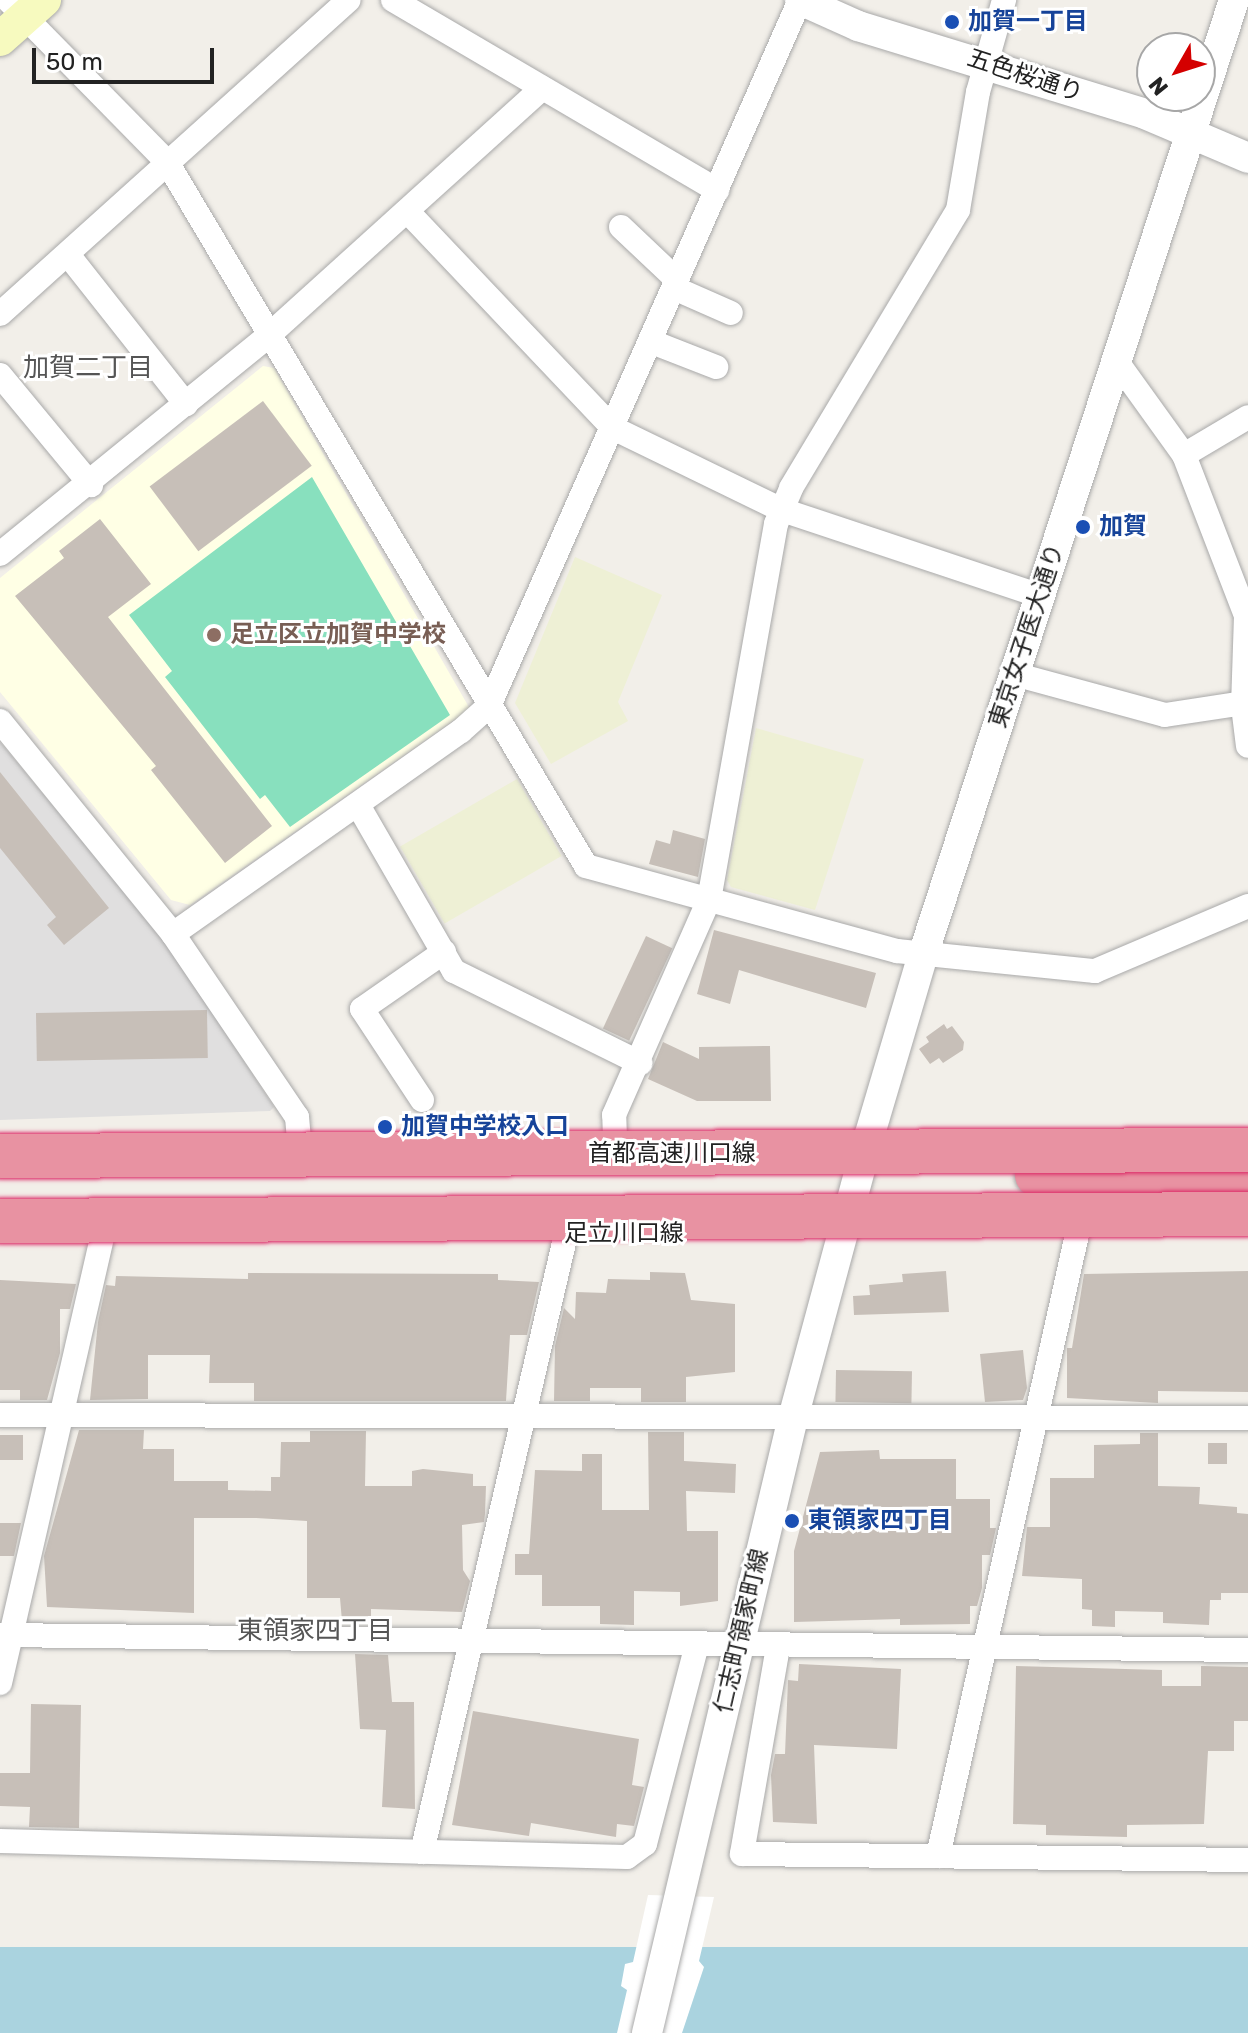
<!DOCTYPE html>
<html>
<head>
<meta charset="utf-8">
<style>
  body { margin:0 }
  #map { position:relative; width:1248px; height:2033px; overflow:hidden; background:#f2efe9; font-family:Rubik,"Noto Sans JP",sans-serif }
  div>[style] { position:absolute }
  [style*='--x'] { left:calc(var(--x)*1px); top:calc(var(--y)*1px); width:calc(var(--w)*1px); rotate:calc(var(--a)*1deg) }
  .residential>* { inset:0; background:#e0dfdf }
  .education>* { inset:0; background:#ffffe5 }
  .farmland>* { inset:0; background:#eef0d5; transform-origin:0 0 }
  .pitch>* { inset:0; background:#88e0be }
  .water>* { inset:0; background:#aad3df; transform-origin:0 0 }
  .pier>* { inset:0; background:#fff }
  .building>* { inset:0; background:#c7bfb8; transform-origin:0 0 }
  .roads { filter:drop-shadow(0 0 2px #a9a9a9) drop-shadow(0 0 2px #a9a9a9) }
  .minor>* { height:24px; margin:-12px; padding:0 12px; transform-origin:12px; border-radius:12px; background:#fff }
  .tertiary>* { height:30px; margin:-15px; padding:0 15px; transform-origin:15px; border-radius:15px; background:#fff }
  .secondary>* { height:34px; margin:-17px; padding:0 17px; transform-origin:17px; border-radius:17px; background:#f7fabf }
  .motorway>* { height:44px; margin:-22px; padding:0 22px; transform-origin:22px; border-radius:22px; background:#e892a2 }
  .bridges { filter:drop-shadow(0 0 2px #dc2a67) drop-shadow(0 0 2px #dc2a67) }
  .motorway-bridge>* { height:44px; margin:-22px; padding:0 22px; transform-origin:22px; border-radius:22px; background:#e892a2 }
  .dots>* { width:22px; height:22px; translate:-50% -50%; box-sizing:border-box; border:4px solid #fff; border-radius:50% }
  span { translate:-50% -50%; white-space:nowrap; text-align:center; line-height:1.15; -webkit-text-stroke:6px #fff; paint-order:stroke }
  .transit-label { font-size:24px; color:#164399; font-weight:700 }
  .left { translate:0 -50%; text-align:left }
  .street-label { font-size:24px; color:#222 }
  .education-label { font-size:24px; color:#785e54; font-weight:700 }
  .neighbourhood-label { font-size:26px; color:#555 }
  .north { position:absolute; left:1136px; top:32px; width:80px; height:80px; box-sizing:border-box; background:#fff; border:2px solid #a7a7a7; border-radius:50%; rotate:231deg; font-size:22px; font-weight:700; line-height:32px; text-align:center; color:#222 }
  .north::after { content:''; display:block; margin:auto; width:28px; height:36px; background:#d40000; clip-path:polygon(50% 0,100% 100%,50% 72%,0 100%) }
  .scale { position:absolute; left:32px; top:48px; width:182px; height:36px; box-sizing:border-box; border:4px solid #222; border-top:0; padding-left:10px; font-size:24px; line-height:28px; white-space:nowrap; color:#222; -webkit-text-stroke:6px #fff; paint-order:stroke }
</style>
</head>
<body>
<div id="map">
  <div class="residential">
    <div style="clip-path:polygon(0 742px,163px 938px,274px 1107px,270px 1111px,0 1120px)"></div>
  </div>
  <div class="education">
    <div style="clip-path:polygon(263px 366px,274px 368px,470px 709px,190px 905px,171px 900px,0 692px,0 578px)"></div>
  </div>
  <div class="farmland">
    <div style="clip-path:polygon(575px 557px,662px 595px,618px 702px,628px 721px,551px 764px,515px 703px)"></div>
    <div style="clip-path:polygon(756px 728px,864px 759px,815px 910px,731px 887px,727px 880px)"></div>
    <div style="left:517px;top:779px;width:89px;height:135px;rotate:60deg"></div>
  </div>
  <div class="pitch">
    <div style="clip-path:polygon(312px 477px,450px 715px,290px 827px,265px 795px,260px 799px,165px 677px,172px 671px,129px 615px)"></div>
  </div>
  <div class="water">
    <div style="left:0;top:1947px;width:1248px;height:86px"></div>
  </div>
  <div class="pier">
    <div style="clip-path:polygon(648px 1895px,714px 1897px,699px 1961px,704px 1967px,682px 2033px,617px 2033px,627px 1990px,621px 1986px,625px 1964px,633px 1962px)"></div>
  </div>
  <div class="building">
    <div style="left:263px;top:401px;width:81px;height:142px;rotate:53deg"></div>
    <div style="clip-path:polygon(100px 519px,151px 584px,108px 617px,272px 826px,225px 863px,151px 770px,156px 766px,15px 596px,64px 558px,59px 551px)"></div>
    <div style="clip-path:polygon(0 772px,109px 908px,64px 945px,47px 925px,56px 917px,0 848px)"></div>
    <div style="clip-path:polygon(673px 830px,705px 839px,698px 877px,649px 864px,656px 840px,670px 844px)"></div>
    <div style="clip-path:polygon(714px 930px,876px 973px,866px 1008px,739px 970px,730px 1004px,697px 994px)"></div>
    <div style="left:646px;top:936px;width:29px;height:102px;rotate:25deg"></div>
    <div style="left:36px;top:1013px;width:171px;height:48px;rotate:-1deg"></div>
    <div style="clip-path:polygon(944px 1024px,947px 1029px,952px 1026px,964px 1042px,963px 1050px,943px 1063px,939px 1058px,930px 1064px,919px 1049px,929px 1042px,926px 1037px)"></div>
    <div style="clip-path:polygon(663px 1042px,699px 1059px,699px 1047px,770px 1046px,771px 1101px,697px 1101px,648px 1079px)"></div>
    <div style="clip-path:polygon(946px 1271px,949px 1312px,854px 1315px,853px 1296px,870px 1295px,869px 1285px,903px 1282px,902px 1274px)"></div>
    <div style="clip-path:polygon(1248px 1271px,1248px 1392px,1158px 1391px,1158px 1403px,1067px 1398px,1067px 1348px,1072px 1348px,1084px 1274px)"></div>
    <div style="clip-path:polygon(650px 1272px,685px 1273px,691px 1300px,735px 1304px,735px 1372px,686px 1377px,686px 1402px,641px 1402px,641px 1388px,590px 1388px,590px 1401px,554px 1401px,555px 1346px,564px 1308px,575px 1319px,576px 1292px,606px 1293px,608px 1279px,650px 1280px)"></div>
    <div style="clip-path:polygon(248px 1273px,498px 1274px,498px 1280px,539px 1282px,527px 1335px,510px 1335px,506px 1401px,254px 1401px,254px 1383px,209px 1383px,210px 1355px,148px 1355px,148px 1399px,90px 1400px,98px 1322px,106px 1285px,115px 1286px,116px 1276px,248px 1279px)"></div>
    <div style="clip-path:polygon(0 1280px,76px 1284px,70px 1309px,60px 1309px,60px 1353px,47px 1400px,20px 1400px,20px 1390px,0 1390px)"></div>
    <div style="clip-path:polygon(1023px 1350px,1027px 1388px,1023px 1400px,985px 1402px,980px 1354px)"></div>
    <div style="left:836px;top:1370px;width:76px;height:32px;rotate:1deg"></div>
    <div style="clip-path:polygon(79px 1430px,144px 1430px,143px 1449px,174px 1449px,174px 1481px,228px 1481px,228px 1490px,271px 1491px,271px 1477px,280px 1477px,281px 1442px,310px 1442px,310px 1431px,366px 1431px,365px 1486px,412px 1486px,412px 1471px,423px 1469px,473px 1474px,473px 1486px,486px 1486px,485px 1514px,484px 1522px,462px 1525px,463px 1570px,470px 1581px,462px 1612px,371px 1609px,371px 1624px,342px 1621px,340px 1598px,307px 1598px,307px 1521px,256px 1518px,194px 1518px,194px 1613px,47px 1607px,44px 1556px)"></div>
    <div style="clip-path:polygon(648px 1432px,684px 1432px,684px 1461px,736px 1464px,735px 1493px,686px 1491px,687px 1531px,718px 1531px,718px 1601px,680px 1606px,680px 1592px,634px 1591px,634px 1625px,600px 1624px,600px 1606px,542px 1606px,542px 1575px,515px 1575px,515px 1554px,529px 1554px,535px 1470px,582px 1471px,582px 1454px,602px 1454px,602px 1510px,649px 1510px)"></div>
    <div style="clip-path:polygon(1140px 1433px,1158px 1433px,1158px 1486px,1200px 1487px,1199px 1504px,1237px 1507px,1237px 1513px,1248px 1514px,1248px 1593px,1221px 1593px,1221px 1600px,1210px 1600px,1209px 1625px,1163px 1623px,1163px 1612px,1115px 1611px,1115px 1627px,1092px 1626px,1092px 1610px,1082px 1609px,1082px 1579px,1022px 1576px,1027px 1527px,1050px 1527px,1050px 1478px,1094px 1478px,1094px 1445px,1140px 1444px)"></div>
    <div style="left:0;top:1435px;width:23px;height:25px"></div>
    <div style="left:1208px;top:1443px;width:19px;height:21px"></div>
    <div style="clip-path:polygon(879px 1450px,880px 1459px,956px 1459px,956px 1499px,990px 1499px,990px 1528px,996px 1528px,990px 1555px,982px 1555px,982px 1588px,977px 1606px,970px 1606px,970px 1624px,900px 1625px,900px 1619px,794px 1622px,794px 1551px,820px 1452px)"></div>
    <div style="clip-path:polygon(0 1523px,21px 1523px,14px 1556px,0 1556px)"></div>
    <div style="clip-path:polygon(355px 1654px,388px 1655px,392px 1702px,414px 1702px,415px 1809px,382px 1807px,386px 1730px,360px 1729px)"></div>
    <div style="clip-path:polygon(799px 1664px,901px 1669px,897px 1749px,814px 1745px,817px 1824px,773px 1822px,771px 1775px,775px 1754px,785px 1754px,788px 1680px,798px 1681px)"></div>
    <div style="clip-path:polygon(1016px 1666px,1162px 1670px,1162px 1686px,1201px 1686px,1201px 1666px,1248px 1667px,1248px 1721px,1234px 1721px,1234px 1751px,1208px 1751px,1204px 1824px,1127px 1825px,1127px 1837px,1046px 1835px,1046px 1825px,1013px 1824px)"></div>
    <div style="clip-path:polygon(31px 1704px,81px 1705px,79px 1828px,29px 1827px,30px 1807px,0 1806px,0 1773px,30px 1773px)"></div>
    <div style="clip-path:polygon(473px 1711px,639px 1739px,632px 1785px,644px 1787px,634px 1826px,617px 1824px,616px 1837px,531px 1823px,529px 1836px,452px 1825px)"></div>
  </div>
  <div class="roads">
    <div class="minor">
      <div style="--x:8;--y:0;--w:227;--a:45.5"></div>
      <div style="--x:167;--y:162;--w:819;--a:59.24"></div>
      <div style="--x:586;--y:866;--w:322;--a:15.3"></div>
      <div style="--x:897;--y:951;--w:199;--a:5.8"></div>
      <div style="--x:1095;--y:971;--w:166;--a:-23"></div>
      <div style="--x:393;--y:0;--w:376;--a:30.4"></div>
      <div style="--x:407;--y:211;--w:299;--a:46.5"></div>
      <div style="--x:613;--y:428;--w:188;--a:25.9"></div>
      <div style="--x:782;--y:510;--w:273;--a:18.4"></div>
      <div style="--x:621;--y:227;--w:77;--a:43.4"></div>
      <div style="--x:69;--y:256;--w:189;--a:51.7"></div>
      <div style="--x:674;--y:288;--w:62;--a:23.7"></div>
      <div style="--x:0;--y:314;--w:469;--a:-42"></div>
      <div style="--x:652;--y:342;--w:69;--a:21.3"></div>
      <div style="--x:1115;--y:359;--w:118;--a:54.3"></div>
      <div style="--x:1184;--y:455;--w:173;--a:68.9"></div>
      <div style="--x:1246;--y:616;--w:90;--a:91.9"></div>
      <div style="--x:1243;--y:706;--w:40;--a:82.9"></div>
      <div style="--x:0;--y:375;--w:143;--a:50.4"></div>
      <div style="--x:1184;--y:455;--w:74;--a:-30.7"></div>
      <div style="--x:0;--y:554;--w:347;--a:-39.1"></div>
      <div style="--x:269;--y:335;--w:368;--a:-42.1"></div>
      <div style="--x:1014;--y:674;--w:156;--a:15.2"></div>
      <div style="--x:1165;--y:715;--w:79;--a:-8.7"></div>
      <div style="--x:0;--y:721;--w:274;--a:50.9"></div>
      <div style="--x:173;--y:934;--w:221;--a:55.9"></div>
      <div style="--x:297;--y:1117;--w:23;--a:85"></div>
      <div style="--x:358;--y:805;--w:192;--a:60"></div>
      <div style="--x:454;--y:971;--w:208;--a:26.3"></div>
      <div style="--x:173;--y:934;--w:352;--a:-35.2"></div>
      <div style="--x:461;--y:731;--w:38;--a:-42"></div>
      <div style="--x:489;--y:706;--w:771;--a:-66.23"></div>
      <div style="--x:422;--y:1100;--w:109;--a:-123.4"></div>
      <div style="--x:362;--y:1009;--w:100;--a:-34.8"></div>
      <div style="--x:615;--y:1138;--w:23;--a:-92"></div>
      <div style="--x:614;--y:1115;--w:235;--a:-66.2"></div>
      <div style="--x:709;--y:900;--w:382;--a:-79.9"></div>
      <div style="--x:776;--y:524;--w:39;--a:-67"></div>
      <div style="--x:791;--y:488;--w:324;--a:-59"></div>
      <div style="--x:958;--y:210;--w:120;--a:-80.4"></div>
      <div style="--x:978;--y:92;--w:96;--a:-74.2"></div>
      <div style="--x:0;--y:1415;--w:1248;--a:0.14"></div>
      <div style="--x:0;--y:1635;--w:1248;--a:0.69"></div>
      <div style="--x:778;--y:1647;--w:210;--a:99.9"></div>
      <div style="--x:742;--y:1854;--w:506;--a:0.68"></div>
      <div style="--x:0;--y:1683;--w:458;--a:-77.1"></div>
      <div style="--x:0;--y:1841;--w:627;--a:1.46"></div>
      <div style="--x:627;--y:1857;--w:22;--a:-36"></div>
      <div style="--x:645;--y:1844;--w:206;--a:-75.4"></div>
      <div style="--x:422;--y:1852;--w:635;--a:-76.88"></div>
      <div style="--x:938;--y:1856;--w:641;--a:-77.39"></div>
    </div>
    <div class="tertiary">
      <div style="--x:800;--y:0;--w:64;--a:24.1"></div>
      <div style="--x:858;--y:26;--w:300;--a:17"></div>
      <div style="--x:1145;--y:114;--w:112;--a:23.1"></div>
      <div style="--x:647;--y:2033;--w:632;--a:-76.65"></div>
      <div style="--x:793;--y:1418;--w:291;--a:-74.9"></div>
      <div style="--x:869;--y:1137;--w:190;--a:-73.5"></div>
      <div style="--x:923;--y:955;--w:1004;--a:-71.96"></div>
    </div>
    <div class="secondary">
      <div style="--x:0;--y:39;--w:59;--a:-41.6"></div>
    </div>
    <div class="motorway">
      <div style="--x:1037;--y:1175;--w:211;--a:-0.5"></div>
    </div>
  </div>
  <div class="bridges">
    <div class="motorway-bridge">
      <div style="--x:0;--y:1156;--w:1248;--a:-0.28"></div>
      <div style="--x:0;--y:1221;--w:1248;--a:-0.32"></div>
    </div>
  </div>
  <div class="dots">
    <div style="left:952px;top:22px;background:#1a4fb4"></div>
    <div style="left:1083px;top:527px;background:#1a4fb4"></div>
    <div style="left:214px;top:635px;background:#8d6e63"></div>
    <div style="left:385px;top:1127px;background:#1a4fb4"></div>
    <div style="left:792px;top:1521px;background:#1a4fb4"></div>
  </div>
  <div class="transit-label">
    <span class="left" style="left:968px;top:22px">加賀一丁目</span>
    <span class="left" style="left:1099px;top:527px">加賀</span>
    <span class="left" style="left:401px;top:1127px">加賀中学校入口</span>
    <span class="left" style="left:808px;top:1521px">東領家四丁目</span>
  </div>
  <div class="street-label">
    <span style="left:1025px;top:76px;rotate:18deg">五色桜通り</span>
    <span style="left:1027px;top:636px;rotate:-72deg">東京女子医大通り</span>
    <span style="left:672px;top:1154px">首都高速川口線</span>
    <span style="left:624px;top:1234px">足立川口線</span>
    <span style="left:742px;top:1631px;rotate:-77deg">仁志町領家町線</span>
  </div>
  <div class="education-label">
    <span class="left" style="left:230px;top:635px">足立区立加賀中学校</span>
  </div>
  <div class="neighbourhood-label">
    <span style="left:88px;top:368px">加賀二丁目</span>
    <span style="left:315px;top:1631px">東領家四丁目</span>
  </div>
  <div class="north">N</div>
  <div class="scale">50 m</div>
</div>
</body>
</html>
